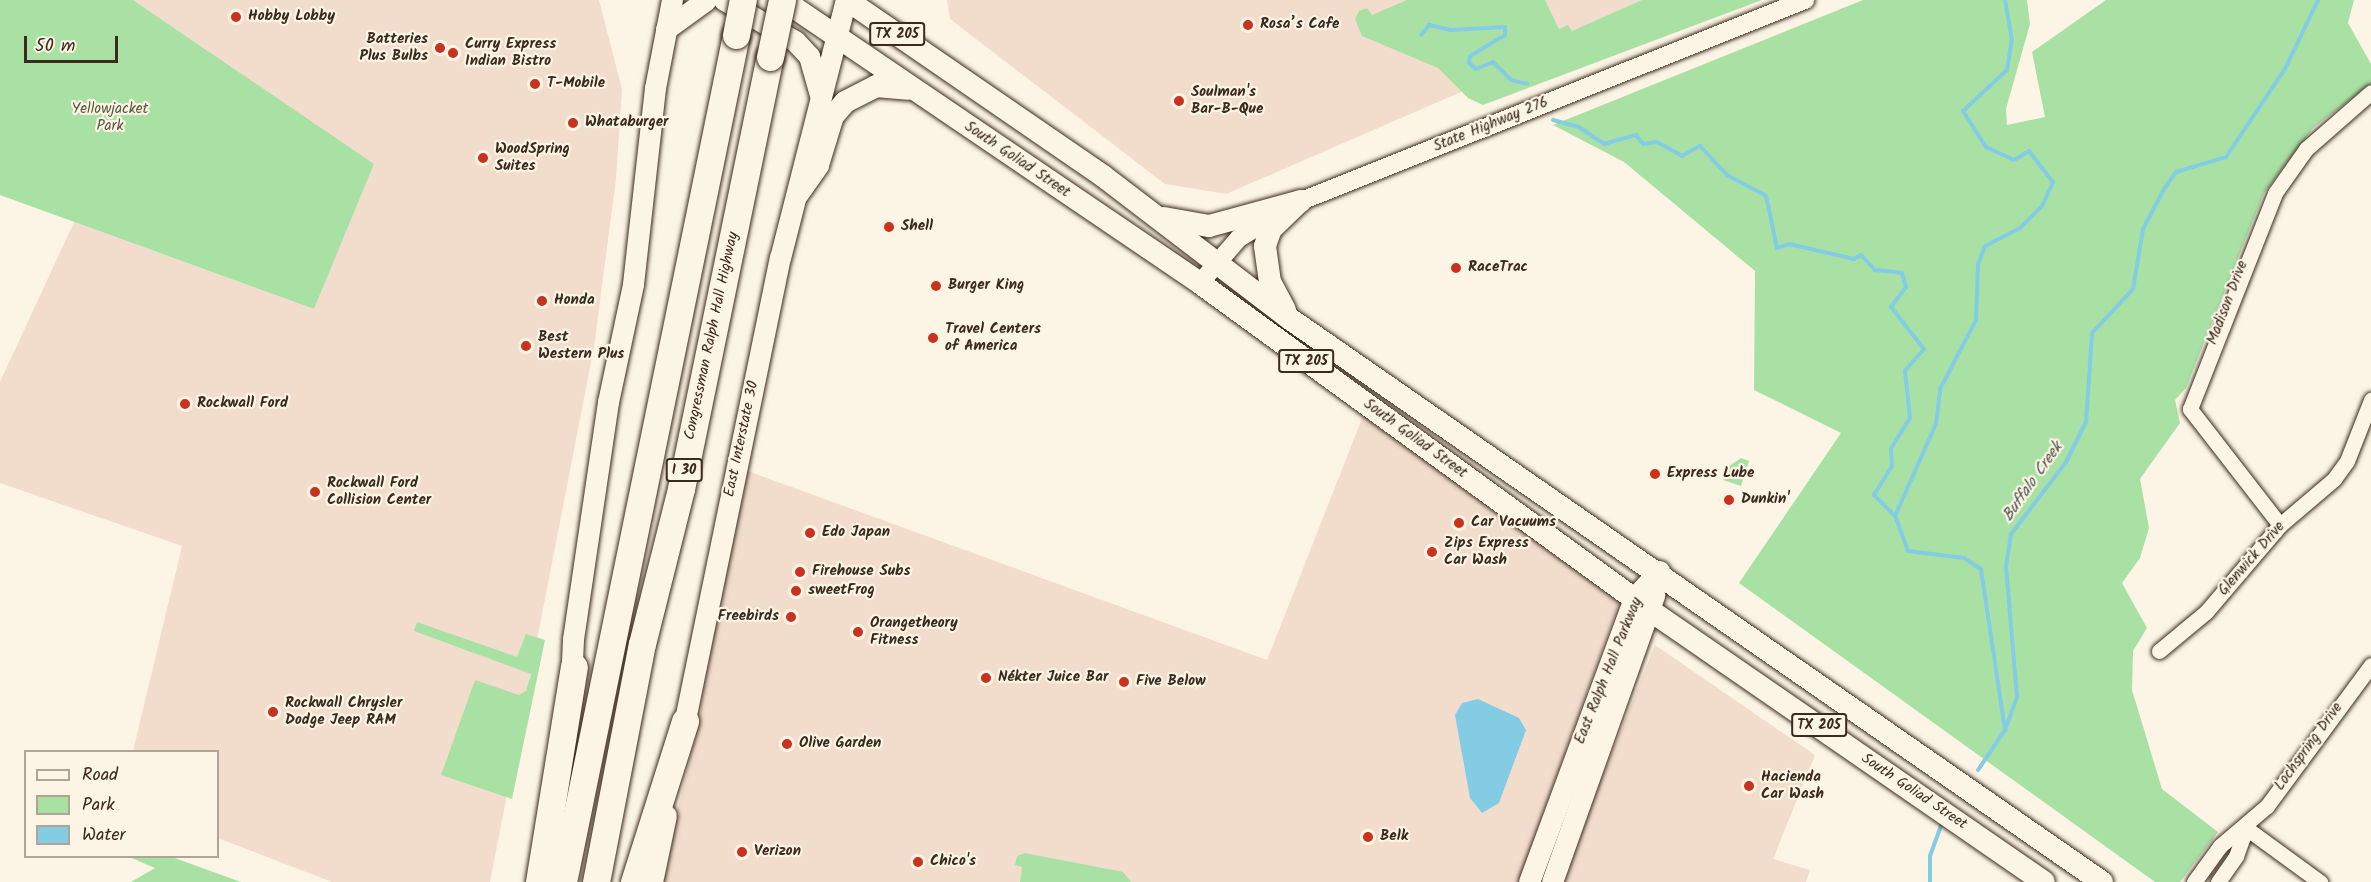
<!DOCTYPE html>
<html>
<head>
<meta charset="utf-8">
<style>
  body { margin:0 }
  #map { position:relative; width:2371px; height:882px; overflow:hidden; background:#fcf5e5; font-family:Kalam,sans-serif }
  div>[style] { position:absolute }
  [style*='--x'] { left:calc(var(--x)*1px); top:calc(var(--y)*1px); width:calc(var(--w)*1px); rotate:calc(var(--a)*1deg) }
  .built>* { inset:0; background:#f2ddcd }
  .green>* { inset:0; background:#a9e1a5 }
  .water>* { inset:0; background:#83cce4 }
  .stream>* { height:4px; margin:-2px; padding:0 2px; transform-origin:2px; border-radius:2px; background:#83cce4 }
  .roads { filter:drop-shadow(0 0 2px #3b2a1e) drop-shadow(0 0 2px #3b2a1e) }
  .minor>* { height:15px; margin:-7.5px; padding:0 7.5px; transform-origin:7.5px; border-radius:7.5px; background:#fcf5e5 }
  .tertiary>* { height:18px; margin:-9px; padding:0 9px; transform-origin:9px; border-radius:9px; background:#fcf5e5 }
  .secondary>* { height:21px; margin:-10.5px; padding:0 10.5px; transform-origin:10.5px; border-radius:10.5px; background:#fcf5e5 }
  .primary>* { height:22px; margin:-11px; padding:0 11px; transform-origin:11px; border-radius:11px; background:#fcf5e5 }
  .motorway>* { height:27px; margin:-13.5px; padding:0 13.5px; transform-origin:13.5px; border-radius:13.5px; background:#fcf5e5 }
  .bridges { filter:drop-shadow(0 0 2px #3b2a1e) drop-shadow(0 0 2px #3b2a1e) }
  .motorway-bridge>* { height:27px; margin:-13.5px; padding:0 13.5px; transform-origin:13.5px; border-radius:13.5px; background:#fcf5e5 }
  .dots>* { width:16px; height:16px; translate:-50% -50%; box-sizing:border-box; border:3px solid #fcf5e5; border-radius:50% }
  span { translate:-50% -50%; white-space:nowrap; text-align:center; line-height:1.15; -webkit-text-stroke:4.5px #fcf5e5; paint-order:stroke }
  .shield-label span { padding:2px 4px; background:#fcf5e5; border:2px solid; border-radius:4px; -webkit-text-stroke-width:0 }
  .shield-label { font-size:14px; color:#3b2a1e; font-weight:700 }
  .poi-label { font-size:15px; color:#3b2a1e; font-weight:700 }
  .left { translate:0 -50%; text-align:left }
  .right { translate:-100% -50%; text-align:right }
  .park-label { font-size:15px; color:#565840 }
  .street-label { font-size:15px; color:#3b2a1e }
  .water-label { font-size:16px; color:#4d5250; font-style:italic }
  .legend { position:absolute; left:24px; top:750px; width:195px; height:108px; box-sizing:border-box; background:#fcf5e5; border:2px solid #afa495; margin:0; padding:8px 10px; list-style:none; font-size:18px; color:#3b2a1e }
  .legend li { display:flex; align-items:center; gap:12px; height:30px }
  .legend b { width:30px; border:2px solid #afa495 }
  .scale { position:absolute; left:24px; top:36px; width:94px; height:27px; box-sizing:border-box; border:3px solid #3b2a1e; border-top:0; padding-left:8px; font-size:18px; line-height:21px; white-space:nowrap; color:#3b2a1e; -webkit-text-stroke:4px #fcf5e5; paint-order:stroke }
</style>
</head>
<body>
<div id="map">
  <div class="built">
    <div style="clip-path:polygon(133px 0,599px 0,622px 89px,616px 179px,594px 347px,490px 882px,332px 882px,218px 838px,218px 752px,133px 751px,182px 546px,0 483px,0 382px,74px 222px,314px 309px,373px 164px)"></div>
    <div style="clip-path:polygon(947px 0,1673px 0,1226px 194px,1165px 184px,950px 19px)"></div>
    <div style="clip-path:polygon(1365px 411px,1620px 601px,1518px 882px,661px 882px,700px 714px,718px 580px,745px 470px,1267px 660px)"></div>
    <div style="clip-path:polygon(1655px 645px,1815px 755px,1773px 859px,1810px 870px,1806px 882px,1560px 882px)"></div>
  </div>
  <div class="green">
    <div style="clip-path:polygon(0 0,133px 0,374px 164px,314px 309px,0 195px)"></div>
    <div style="clip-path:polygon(1407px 0,1545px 0,1559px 29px,1568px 25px,1572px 31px,1642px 0,1762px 0,1483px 105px,1468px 98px,1438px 68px,1362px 36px,1355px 19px,1359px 11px,1367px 8px,1372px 15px)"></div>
    <div style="clip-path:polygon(1863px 0,2027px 0,2030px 24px,2006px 109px,2007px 125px,2045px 117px,2032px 52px,2106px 0,2354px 0,2348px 23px,2371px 64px,2371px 84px,2313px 128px,2264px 193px,2186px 388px,2175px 400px,2180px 423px,2140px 479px,2149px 528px,2140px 558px,2122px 583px,2147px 628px,2133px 651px,2132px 690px,2162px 789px,2218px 832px,2180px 882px,2155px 882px,1739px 583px,1841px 433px,1754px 390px,1755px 271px,1624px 162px,1553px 125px)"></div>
    <div style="clip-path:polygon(1741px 458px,1749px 461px,1741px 486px,1723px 480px,1729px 466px)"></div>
    <div style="clip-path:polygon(417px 622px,517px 657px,526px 634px,545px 640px,512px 799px,441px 775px,475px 680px,519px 695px,526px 691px,531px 674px,414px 631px)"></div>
    <div style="clip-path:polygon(1025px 853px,1123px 872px,1131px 882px,1020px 882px,1022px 867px,1015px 865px,1017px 856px)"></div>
    <div style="clip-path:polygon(129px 857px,172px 857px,241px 882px,131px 882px,155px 868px)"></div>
  </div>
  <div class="water">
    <div style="clip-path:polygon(1478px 699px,1519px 718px,1526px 730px,1499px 803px,1482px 813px,1470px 798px,1455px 715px,1462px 703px)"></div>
  </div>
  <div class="stream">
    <div style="--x:1421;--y:35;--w:13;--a:-51"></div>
    <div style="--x:1429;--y:25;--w:22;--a:13"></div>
    <div style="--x:1450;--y:30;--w:55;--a:-3.1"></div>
    <div style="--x:1505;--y:27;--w:8;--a:90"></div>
    <div style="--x:1505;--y:35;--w:41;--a:149"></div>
    <div style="--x:1470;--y:56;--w:7;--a:98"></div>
    <div style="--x:1469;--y:63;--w:9;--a:41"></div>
    <div style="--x:1476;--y:69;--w:18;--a:-22"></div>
    <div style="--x:1493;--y:62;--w:25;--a:45"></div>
    <div style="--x:1511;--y:80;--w:17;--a:13"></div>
    <div style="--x:1553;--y:120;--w:27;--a:15"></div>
    <div style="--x:1579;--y:127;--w:30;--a:34"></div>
    <div style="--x:1604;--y:144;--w:33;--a:-16"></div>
    <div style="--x:1636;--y:135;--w:11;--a:52"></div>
    <div style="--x:1643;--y:144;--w:14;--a:-8"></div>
    <div style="--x:1657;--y:142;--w:29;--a:29"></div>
    <div style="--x:1682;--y:156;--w:21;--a:-29"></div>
    <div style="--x:1700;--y:146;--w:40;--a:47"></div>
    <div style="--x:1727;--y:175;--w:44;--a:28.3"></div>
    <div style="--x:1766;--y:196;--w:53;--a:78.1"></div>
    <div style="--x:1777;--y:248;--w:13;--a:-18"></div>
    <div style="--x:1789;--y:244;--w:67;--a:13"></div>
    <div style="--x:1854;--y:259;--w:8;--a:-30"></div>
    <div style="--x:1861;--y:255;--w:21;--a:47"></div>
    <div style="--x:1875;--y:270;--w:27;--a:6"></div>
    <div style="--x:1902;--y:273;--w:15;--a:74"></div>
    <div style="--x:1906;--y:287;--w:25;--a:127"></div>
    <div style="--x:1891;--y:307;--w:53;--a:51.8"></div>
    <div style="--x:1924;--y:349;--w:29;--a:131"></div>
    <div style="--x:1905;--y:371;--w:47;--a:83.9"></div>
    <div style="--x:1910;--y:418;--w:36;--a:122"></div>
    <div style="--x:1891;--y:449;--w:17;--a:87"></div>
    <div style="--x:1892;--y:466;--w:34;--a:122"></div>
    <div style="--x:1874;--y:495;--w:30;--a:45"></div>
    <div style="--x:2005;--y:730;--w:163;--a:-98.5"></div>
    <div style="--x:1981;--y:569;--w:20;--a:-147"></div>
    <div style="--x:1964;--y:558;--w:56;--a:-172.9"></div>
    <div style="--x:1908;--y:551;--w:37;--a:-110"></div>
    <div style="--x:1895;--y:516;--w:101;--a:-66"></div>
    <div style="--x:1936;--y:424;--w:35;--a:-83"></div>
    <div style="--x:1940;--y:389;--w:78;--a:-62.4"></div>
    <div style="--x:1976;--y:320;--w:55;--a:-87.9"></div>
    <div style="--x:1978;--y:265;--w:20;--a:-70"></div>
    <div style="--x:1985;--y:246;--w:38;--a:-27"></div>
    <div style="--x:2019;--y:229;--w:33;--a:-45"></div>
    <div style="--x:2042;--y:206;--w:26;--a:-65"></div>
    <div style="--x:2053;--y:182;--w:39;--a:-128"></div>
    <div style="--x:2029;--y:151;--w:17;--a:149"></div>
    <div style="--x:2014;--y:160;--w:31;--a:-155"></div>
    <div style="--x:1986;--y:147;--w:43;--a:-122.6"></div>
    <div style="--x:1963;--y:111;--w:60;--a:-43"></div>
    <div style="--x:2007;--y:70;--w:30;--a:-81"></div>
    <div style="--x:2012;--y:40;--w:41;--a:-99.9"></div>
    <div style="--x:1978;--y:770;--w:48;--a:-56"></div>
    <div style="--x:2005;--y:730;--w:35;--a:-70"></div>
    <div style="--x:2017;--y:697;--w:131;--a:-94.8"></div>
    <div style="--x:2006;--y:566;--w:32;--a:-81"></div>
    <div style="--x:2011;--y:534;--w:91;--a:-52.6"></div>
    <div style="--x:2066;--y:462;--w:45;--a:-63.4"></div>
    <div style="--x:2086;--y:422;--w:89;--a:-86.1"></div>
    <div style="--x:2092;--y:333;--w:60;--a:-47"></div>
    <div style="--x:2133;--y:289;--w:61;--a:-80.5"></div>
    <div style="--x:2143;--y:229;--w:45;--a:-62.3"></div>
    <div style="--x:2164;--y:189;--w:21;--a:-55"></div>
    <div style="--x:2176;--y:172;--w:52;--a:-16.7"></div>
    <div style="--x:2226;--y:157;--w:106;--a:-56.2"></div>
    <div style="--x:2285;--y:69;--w:76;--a:-64.4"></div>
    <div style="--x:1930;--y:882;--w:26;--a:-90"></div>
    <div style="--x:1930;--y:856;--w:37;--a:-70"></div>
  </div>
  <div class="roads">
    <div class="minor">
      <div style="--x:2280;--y:525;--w:147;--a:-127.8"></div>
      <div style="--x:2190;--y:409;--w:232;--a:-68.5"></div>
      <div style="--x:2275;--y:193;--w:54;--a:-54.8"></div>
      <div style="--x:2306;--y:149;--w:86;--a:-41.2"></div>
      <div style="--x:2159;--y:651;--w:61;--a:-39.7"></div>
      <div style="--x:2206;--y:612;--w:114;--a:-49.6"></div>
      <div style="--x:2280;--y:525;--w:71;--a:-40.4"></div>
      <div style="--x:2334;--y:479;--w:22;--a:-54"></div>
      <div style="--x:2347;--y:461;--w:66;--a:-68.5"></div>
      <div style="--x:2246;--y:828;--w:92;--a:36.1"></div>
      <div style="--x:2194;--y:882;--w:44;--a:-54.2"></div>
      <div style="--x:2220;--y:846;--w:62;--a:-40.4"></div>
      <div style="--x:2267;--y:806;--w:175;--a:-53.6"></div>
      <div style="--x:2218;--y:882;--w:32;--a:-55"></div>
      <div style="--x:2236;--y:856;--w:30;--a:-70"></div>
    </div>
    <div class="tertiary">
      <div style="--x:1200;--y:283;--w:60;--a:-49.1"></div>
      <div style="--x:1239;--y:238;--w:72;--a:-30.8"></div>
      <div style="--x:1301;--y:201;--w:543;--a:-21.74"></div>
    </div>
    <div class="secondary">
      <div style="--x:724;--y:0;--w:82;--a:30"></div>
      <div style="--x:795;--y:41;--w:21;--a:47"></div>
      <div style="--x:809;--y:56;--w:41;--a:74.2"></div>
      <div style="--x:666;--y:29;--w:49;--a:-35.9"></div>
      <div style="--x:571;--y:682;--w:43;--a:-87.3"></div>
      <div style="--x:573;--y:639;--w:240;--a:-81.6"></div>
      <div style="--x:608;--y:402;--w:121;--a:-78"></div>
      <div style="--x:633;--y:284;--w:197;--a:-83.6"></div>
      <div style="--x:655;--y:88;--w:90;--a:-79.1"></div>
      <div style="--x:682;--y:734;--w:486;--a:-78.4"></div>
      <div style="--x:780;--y:258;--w:266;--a:-75.7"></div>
      <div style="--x:652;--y:882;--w:68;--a:-78.2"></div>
      <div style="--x:1529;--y:882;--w:303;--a:-69.7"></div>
      <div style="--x:1634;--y:598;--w:37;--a:-47"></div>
      <div style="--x:1552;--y:882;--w:305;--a:-70.4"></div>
    </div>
    <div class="primary">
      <div style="--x:783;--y:0;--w:504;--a:34.16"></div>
      <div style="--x:1200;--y:283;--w:558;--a:36.03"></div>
      <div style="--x:1651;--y:611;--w:477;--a:34.6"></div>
      <div style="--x:847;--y:0;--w:311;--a:34.5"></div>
      <div style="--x:1103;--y:176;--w:235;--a:37.4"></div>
      <div style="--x:1290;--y:319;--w:988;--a:34.74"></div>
      <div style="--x:798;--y:194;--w:35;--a:-55"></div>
      <div style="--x:818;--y:165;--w:51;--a:-73"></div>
      <div style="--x:833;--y:116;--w:18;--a:-49"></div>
      <div style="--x:845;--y:102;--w:35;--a:-27"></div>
      <div style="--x:876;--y:86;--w:32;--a:5"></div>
      <div style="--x:1164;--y:218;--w:46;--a:10.1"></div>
      <div style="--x:1209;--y:226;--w:95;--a:-15.2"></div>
      <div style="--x:1285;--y:310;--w:32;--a:-118"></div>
      <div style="--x:1270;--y:282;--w:36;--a:-98"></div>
      <div style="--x:1265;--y:246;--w:18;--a:-71"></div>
      <div style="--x:1271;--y:229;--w:40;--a:-44"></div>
    </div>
    <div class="motorway">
      <div style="--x:539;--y:882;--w:218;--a:-80.8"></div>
      <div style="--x:563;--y:882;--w:864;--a:-78.46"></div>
      <div style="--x:596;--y:882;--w:242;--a:-79.1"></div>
      <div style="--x:642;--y:644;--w:160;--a:-75.9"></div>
      <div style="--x:681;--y:489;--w:441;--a:-78.4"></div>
      <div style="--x:634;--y:882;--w:169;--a:-72.4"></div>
    </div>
  </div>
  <div class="bridges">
    <div class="motorway-bridge">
      <div style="--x:736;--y:35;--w:36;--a:-79"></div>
      <div style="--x:770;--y:57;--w:58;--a:-78.1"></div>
    </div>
  </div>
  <div class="dots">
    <div style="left:236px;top:17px;background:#c8321e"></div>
    <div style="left:1248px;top:25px;background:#c8321e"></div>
    <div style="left:440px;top:48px;background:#c8321e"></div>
    <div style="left:453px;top:53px;background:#c8321e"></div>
    <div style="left:535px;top:84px;background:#c8321e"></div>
    <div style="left:1179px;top:101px;background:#c8321e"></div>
    <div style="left:573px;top:123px;background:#c8321e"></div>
    <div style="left:483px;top:158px;background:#c8321e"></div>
    <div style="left:889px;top:227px;background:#c8321e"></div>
    <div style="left:1456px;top:268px;background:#c8321e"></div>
    <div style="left:936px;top:286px;background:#c8321e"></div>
    <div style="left:542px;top:301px;background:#c8321e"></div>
    <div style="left:933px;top:338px;background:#c8321e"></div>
    <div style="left:526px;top:346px;background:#c8321e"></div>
    <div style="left:185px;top:404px;background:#c8321e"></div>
    <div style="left:1655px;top:474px;background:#c8321e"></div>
    <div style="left:315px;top:492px;background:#c8321e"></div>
    <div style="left:1729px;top:500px;background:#c8321e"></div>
    <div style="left:1459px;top:523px;background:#c8321e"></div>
    <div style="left:810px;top:533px;background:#c8321e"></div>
    <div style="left:1432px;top:552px;background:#c8321e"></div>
    <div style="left:800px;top:572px;background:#c8321e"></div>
    <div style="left:796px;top:591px;background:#c8321e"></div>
    <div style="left:791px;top:617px;background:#c8321e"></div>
    <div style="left:858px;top:632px;background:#c8321e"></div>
    <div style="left:986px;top:678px;background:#c8321e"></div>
    <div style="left:1124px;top:682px;background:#c8321e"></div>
    <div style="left:273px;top:712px;background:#c8321e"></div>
    <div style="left:787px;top:744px;background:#c8321e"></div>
    <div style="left:1749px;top:786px;background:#c8321e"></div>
    <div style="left:1368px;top:837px;background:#c8321e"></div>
    <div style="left:742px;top:852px;background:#c8321e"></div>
    <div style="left:918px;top:862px;background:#c8321e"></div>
  </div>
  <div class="shield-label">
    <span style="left:897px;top:34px">TX 205</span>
    <span style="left:1306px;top:361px">TX 205</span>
    <span style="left:684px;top:470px">I 30</span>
    <span style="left:1819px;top:725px">TX 205</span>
  </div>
  <div class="poi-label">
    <span class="left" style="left:248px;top:17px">Hobby Lobby</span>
    <span class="left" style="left:1260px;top:25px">Rosa’s Cafe</span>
    <span class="right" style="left:428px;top:48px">Batteries<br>Plus Bulbs</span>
    <span class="left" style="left:465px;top:53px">Curry Express<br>Indian Bistro</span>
    <span class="left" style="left:547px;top:84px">T-Mobile</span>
    <span class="left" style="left:1191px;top:101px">Soulman's<br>Bar-B-Que</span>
    <span class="left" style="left:585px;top:123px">Whataburger</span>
    <span class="left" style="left:495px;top:158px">WoodSpring<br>Suites</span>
    <span class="left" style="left:901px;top:227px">Shell</span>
    <span class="left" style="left:1468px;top:268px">RaceTrac</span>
    <span class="left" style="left:948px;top:286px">Burger King</span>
    <span class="left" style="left:554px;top:301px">Honda</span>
    <span class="left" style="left:945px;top:338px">Travel Centers<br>of America</span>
    <span class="left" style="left:538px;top:346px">Best<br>Western Plus</span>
    <span class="left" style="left:197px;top:404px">Rockwall Ford</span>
    <span class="left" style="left:1667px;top:474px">Express Lube</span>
    <span class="left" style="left:327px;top:492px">Rockwall Ford<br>Collision Center</span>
    <span class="left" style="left:1741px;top:500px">Dunkin'</span>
    <span class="left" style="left:1471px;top:523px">Car Vacuums</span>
    <span class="left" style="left:822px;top:533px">Edo Japan</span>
    <span class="left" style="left:1444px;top:552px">Zips Express<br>Car Wash</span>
    <span class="left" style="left:812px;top:572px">Firehouse Subs</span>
    <span class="left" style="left:808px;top:591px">sweetFrog</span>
    <span class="right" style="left:779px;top:617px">Freebirds</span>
    <span class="left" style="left:870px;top:632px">Orangetheory<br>Fitness</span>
    <span class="left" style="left:998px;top:678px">Nékter Juice Bar</span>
    <span class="left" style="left:1136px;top:682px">Five Below</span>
    <span class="left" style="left:285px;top:712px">Rockwall Chrysler<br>Dodge Jeep RAM</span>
    <span class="left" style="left:799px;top:744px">Olive Garden</span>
    <span class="left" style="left:1761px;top:786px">Hacienda<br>Car Wash</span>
    <span class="left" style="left:1380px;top:837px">Belk</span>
    <span class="left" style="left:754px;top:852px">Verizon</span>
    <span class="left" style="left:930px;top:862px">Chico's</span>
  </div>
  <div class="park-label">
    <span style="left:110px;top:118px">Yellowjacket<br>Park</span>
  </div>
  <div class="street-label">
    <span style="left:1491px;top:125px;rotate:-22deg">State Highway 276</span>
    <span style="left:1017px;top:160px;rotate:34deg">South Goliad Street</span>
    <span style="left:2228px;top:303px;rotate:-69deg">Madison Drive</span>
    <span style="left:712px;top:336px;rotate:-78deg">Congressman Ralph Hall Highway</span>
    <span style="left:742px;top:439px;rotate:-78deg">East Interstate 30</span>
    <span style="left:1415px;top:439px;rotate:36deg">South Goliad Street</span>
    <span style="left:2252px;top:559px;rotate:-49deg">Glenwick Drive</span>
    <span style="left:1609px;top:671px;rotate:-68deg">East Ralph Hall Parkway</span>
    <span style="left:2309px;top:747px;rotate:-54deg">Lochspring Drive</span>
    <span style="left:1914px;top:792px;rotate:34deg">South Goliad Street</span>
  </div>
  <div class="water-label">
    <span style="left:2033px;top:482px;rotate:-55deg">Buffalo Creek</span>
  </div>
  <ul class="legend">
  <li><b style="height:8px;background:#fcf5e5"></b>Road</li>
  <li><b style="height:16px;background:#a9e1a5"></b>Park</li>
  <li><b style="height:16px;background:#83cce4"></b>Water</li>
  </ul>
  <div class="scale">50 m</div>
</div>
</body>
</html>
